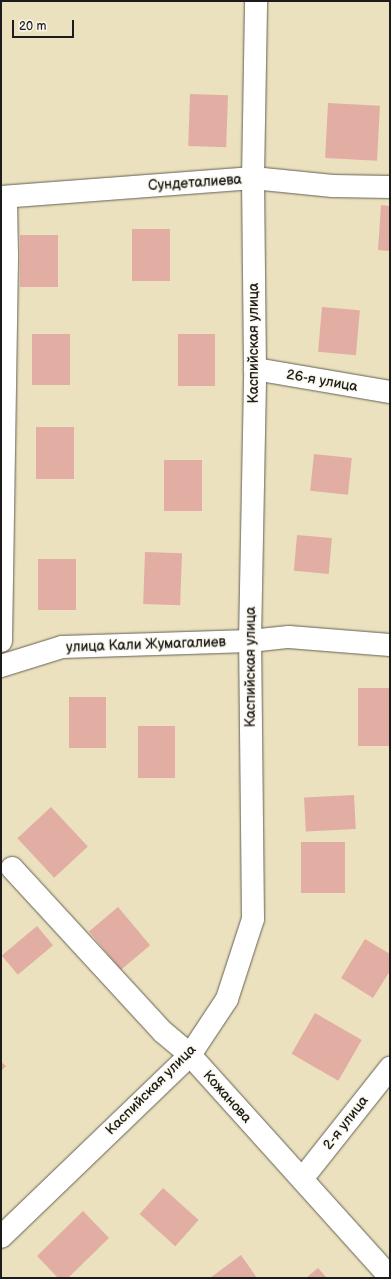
<!DOCTYPE html>
<html>
<head>
<meta charset="utf-8">
<style>
  body { margin:0 }
  #map { position:relative; width:391px; height:1279px; overflow:hidden; background:#ebe1be; font-family:"Balsamiq Sans",sans-serif }
  div>[style] { position:absolute }
  [style*='--x'] { left:calc(var(--x)*1px); top:calc(var(--y)*1px); width:calc(var(--w)*1px); rotate:calc(var(--a)*1deg) }
  .building>* { inset:0; background:#e2aea3; transform-origin:0 0 }
  .roads { filter:drop-shadow(0 0 1px #646155) drop-shadow(0 0 1px #646155) }
  .minor>* { height:22px; margin:-11px; padding:0 11px; transform-origin:11px; border-radius:11px; background:#fff }
  span { translate:-50% -50%; white-space:nowrap; text-align:center; line-height:1.15; -webkit-text-stroke:3px #fbf7ec; paint-order:stroke }
  .street-label { font-size:14px; color:#1c1c1c }
  .frame { position:absolute; inset:0; border:2px solid #1c1c1c; pointer-events:none }
  .scale { position:absolute; left:12px; top:20px; width:62px; height:18px; box-sizing:border-box; border:2px solid #1c1c1c; border-top:0; padding-left:5px; font-size:12px; line-height:14px; white-space:nowrap; color:#1c1c1c; -webkit-text-stroke:3px #fbf7ec; paint-order:stroke }
</style>
</head>
<body>
<div id="map">
  <div class="building">
    <div style="left:190px;top:94px;width:38px;height:52px;rotate:2deg"></div>
    <div style="left:328px;top:103px;width:52px;height:55px;rotate:3deg"></div>
    <div style="clip-path:polygon(381px 205px,390px 206px,390px 251px,378px 250px)"></div>
    <div style="left:132px;top:229px;width:38px;height:52px"></div>
    <div style="left:20px;top:235px;width:38px;height:52px"></div>
    <div style="left:322px;top:307px;width:38px;height:45px;rotate:5deg"></div>
    <div style="left:32px;top:334px;width:38px;height:51px"></div>
    <div style="left:178px;top:334px;width:37px;height:52px"></div>
    <div style="left:36px;top:427px;width:38px;height:52px"></div>
    <div style="left:314px;top:454px;width:38px;height:37px;rotate:6deg"></div>
    <div style="left:164px;top:460px;width:38px;height:51px"></div>
    <div style="left:297px;top:535px;width:35px;height:36px;rotate:5deg"></div>
    <div style="left:145px;top:552px;width:37px;height:52px;rotate:2deg"></div>
    <div style="left:38px;top:559px;width:38px;height:51px"></div>
    <div style="left:390px;top:688px;width:58px;height:32px;rotate:90deg"></div>
    <div style="left:69px;top:697px;width:37px;height:51px"></div>
    <div style="left:138px;top:726px;width:37px;height:52px"></div>
    <div style="left:354px;top:795px;width:34px;height:50px;rotate:87deg"></div>
    <div style="left:51px;top:807px;width:54px;height:46px;rotate:47deg"></div>
    <div style="left:345px;top:842px;width:51px;height:44px;rotate:90deg"></div>
    <div style="left:118px;top:907px;width:50px;height:38px;rotate:50deg"></div>
    <div style="left:37px;top:926px;width:25px;height:46px;rotate:50deg"></div>
    <div style="clip-path:polygon(365px 939px,390px 954px,390px 971px,373px 998px,341px 978px)"></div>
    <div style="left:315px;top:1013px;width:54px;height:47px;rotate:30deg"></div>
    <div style="clip-path:polygon(1px 1062px,6px 1066px,1px 1071px)"></div>
    <div style="left:163px;top:1188px;width:48px;height:35px;rotate:42deg"></div>
    <div style="clip-path:polygon(83px 1211px,109px 1238px,68px 1278px,58px 1278px,37px 1256px)"></div>
    <div style="clip-path:polygon(241px 1255px,257px 1278px,210px 1278px)"></div>
    <div style="clip-path:polygon(318px 1268px,327px 1278px,306px 1278px)"></div>
  </div>
  <div class="roads">
    <div class="minor">
      <div style="--x:1;--y:197;--w:253;--a:-4.3"></div>
      <div style="--x:253;--y:178;--w:80;--a:5.7"></div>
      <div style="--x:333;--y:186;--w:57;--a:1"></div>
      <div style="--x:255;--y:369;--w:137;--a:9.7"></div>
      <div style="--x:1;--y:641;--w:385;--a:-89.1"></div>
      <div style="--x:7;--y:256;--w:59;--a:-91"></div>
      <div style="--x:1;--y:666;--w:64;--a:-17.3"></div>
      <div style="--x:62;--y:647;--w:188;--a:-1.8"></div>
      <div style="--x:250;--y:641;--w:39;--a:-6"></div>
      <div style="--x:289;--y:637;--w:101;--a:4.5"></div>
      <div style="--x:12;--y:868;--w:223;--a:47.4"></div>
      <div style="--x:163;--y:1032;--w:35;--a:40"></div>
      <div style="--x:190;--y:1055;--w:299;--a:48"></div>
      <div style="--x:302;--y:1179;--w:142;--a:-51.6"></div>
      <div style="--x:1;--y:1237;--w:262;--a:-43.9"></div>
      <div style="--x:190;--y:1055;--w:67;--a:-56.5"></div>
      <div style="--x:227;--y:999;--w:84;--a:-72"></div>
      <div style="--x:253;--y:919;--w:278;--a:-90.6"></div>
      <div style="--x:250;--y:641;--w:272;--a:-88.9"></div>
      <div style="--x:255;--y:369;--w:191;--a:-90.6"></div>
      <div style="--x:253;--y:178;--w:177;--a:-89"></div>
    </div>
  </div>
  <div class="street-label">
    <span style="left:195px;top:183px;rotate:-4deg">Сундеталиева</span>
    <span style="left:254px;top:343px;rotate:-90deg">Каспийская улица</span>
    <span style="left:322px;top:381px;rotate:10deg">26-я улица</span>
    <span style="left:146px;top:645px;rotate:-2deg">улица Кали Жумагалиев</span>
    <span style="left:251px;top:667px;rotate:-90deg">Каспийская улица</span>
    <span style="left:151px;top:1090px;rotate:-45deg">Каспийская улица</span>
    <span style="left:227px;top:1097px;rotate:48deg">Кожанова</span>
    <span style="left:346px;top:1123px;rotate:-52deg">2-я улица</span>
  </div>
  <div class="frame"></div>
  <div class="scale">20 m</div>
</div>
</body>
</html>
